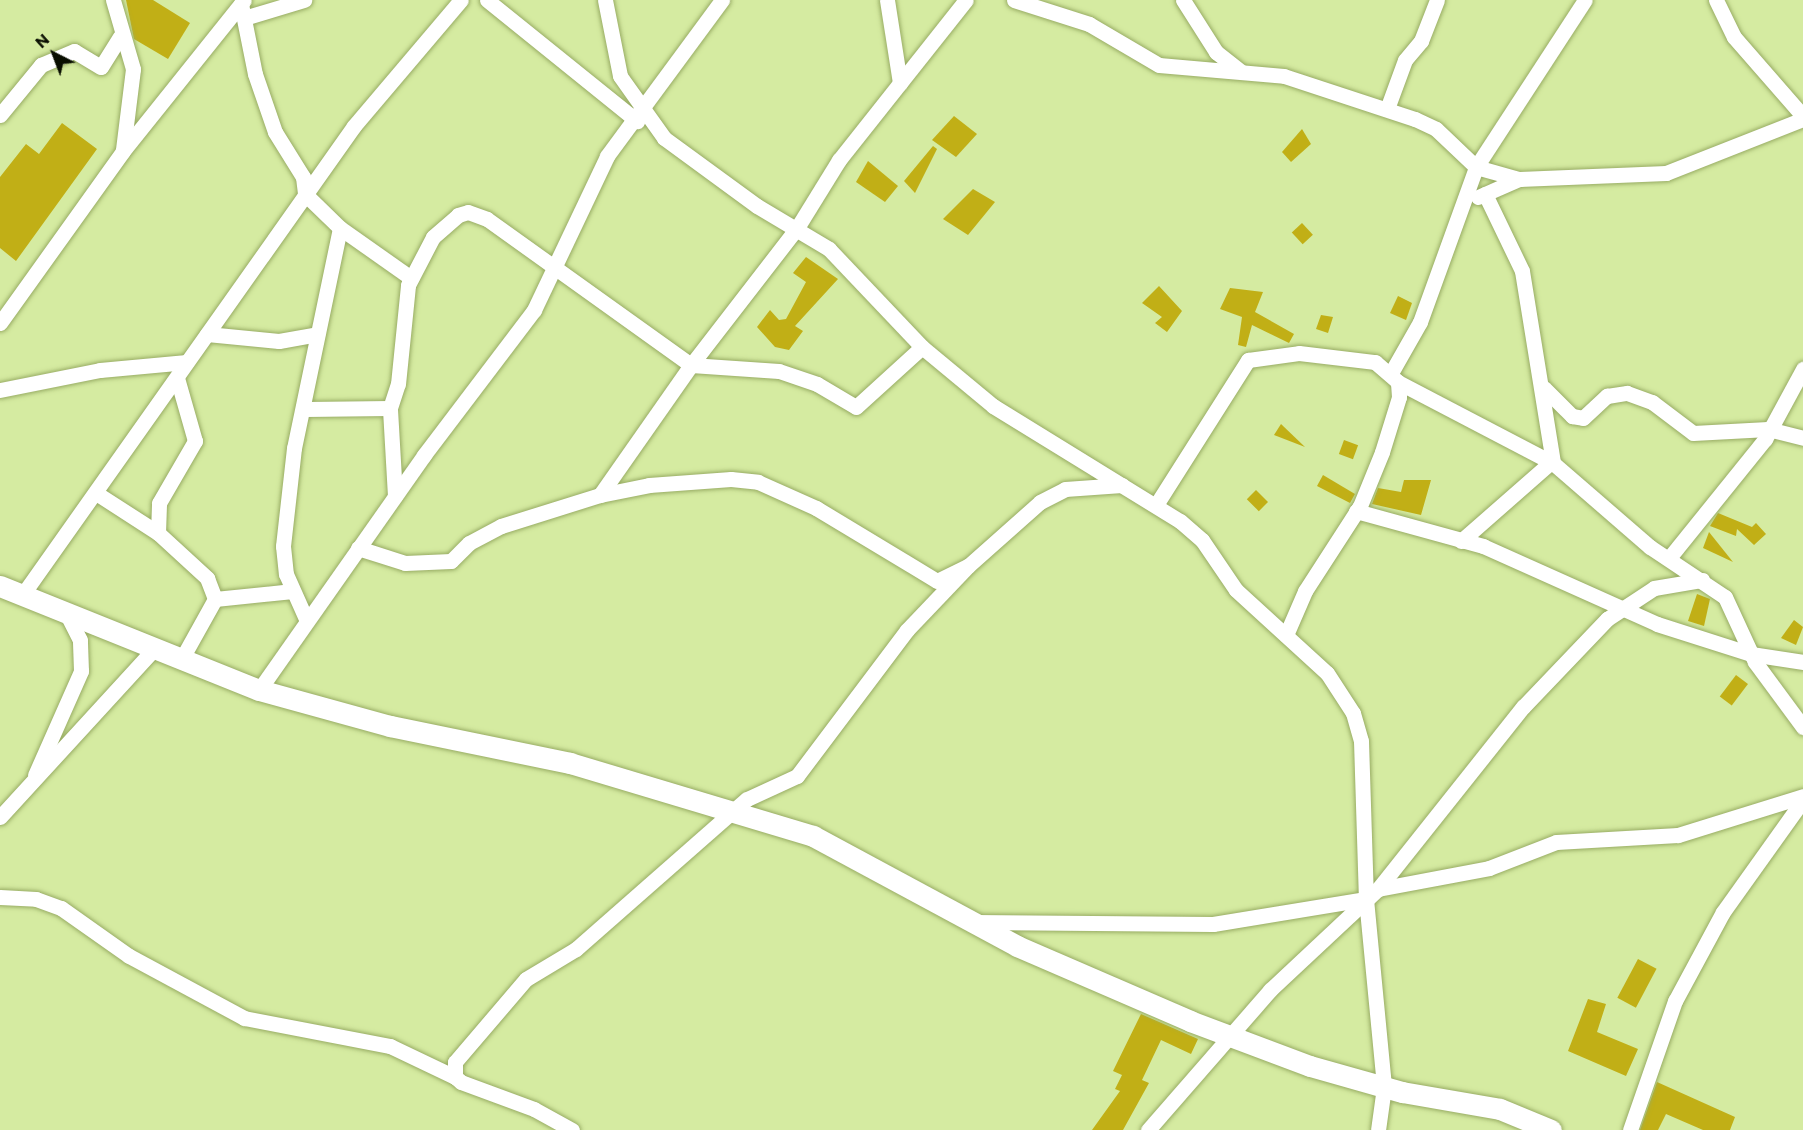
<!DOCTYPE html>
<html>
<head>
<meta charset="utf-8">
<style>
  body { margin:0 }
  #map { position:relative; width:1803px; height:1130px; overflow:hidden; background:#d5eba1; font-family:Commissioner,sans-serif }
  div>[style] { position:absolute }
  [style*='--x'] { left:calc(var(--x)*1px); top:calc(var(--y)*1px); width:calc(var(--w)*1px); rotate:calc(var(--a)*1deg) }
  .building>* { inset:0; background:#c1af16; transform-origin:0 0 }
  .roads { filter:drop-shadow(0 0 2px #98ac64) drop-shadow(0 0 2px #98ac64) }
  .street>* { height:15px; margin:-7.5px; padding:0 7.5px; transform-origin:7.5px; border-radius:7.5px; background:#fff }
  .secondary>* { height:21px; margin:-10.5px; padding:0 10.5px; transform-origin:10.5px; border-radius:10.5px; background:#fff }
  span { translate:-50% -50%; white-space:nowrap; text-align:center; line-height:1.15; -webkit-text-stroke:4.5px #d5eba1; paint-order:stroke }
  .north { position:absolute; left:24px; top:24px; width:60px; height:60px; -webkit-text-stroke:4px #d5eba1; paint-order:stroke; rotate:318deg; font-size:16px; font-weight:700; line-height:24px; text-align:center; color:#090e00 }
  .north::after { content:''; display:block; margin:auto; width:21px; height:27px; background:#090e00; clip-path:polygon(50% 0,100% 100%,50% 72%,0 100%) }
</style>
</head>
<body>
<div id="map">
  <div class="building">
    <div style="clip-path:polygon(126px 0,153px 0,190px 23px,168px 59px,134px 39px)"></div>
    <div style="clip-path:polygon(954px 116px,977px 134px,956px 157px,932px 140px)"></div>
    <div style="clip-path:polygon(62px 123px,97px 149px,16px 261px,0 248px,0 177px,26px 144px,39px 154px)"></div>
    <div style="clip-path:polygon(1302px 129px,1311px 144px,1291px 162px,1282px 152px)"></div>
    <div style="clip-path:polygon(933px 146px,937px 149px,915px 193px,904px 181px)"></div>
    <div style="clip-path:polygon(868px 161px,898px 186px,885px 202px,856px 182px)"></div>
    <div style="clip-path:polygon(973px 189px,995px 202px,968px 235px,943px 219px)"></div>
    <div style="left:1302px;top:223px;width:16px;height:14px;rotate:47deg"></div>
    <div style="clip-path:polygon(806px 257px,838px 279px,795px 326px,803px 331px,789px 350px,775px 347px,757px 327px,770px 310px,779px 320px,786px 319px,806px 282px,793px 273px)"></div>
    <div style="clip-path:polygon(1159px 286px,1182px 311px,1167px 332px,1155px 323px,1162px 317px,1142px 303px)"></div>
    <div style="clip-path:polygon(1230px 288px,1263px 292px,1255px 312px,1294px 334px,1289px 343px,1252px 325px,1246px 347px,1238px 345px,1242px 317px,1220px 309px)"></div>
    <div style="clip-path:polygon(1398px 296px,1412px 303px,1406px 320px,1390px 313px)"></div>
    <div style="clip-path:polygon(1321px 315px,1333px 317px,1328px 333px,1316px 329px)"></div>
    <div style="clip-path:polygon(1281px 424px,1305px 447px,1274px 435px)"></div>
    <div style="left:1344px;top:440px;width:15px;height:15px;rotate:20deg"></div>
    <div style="clip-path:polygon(1323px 475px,1355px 494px,1350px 503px,1317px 486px)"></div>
    <div style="clip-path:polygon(1404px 480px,1431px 480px,1421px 515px,1372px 504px,1378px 488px,1401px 492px)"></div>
    <div style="left:1256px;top:490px;width:17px;height:13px;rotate:45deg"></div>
    <div style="clip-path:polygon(1718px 513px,1752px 527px,1756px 523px,1766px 534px,1754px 545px,1737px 529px,1736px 536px,1710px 526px)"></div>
    <div style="clip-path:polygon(1709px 532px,1733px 562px,1703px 548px)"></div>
    <div style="clip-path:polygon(1697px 594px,1710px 599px,1704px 626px,1688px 621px)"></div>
    <div style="clip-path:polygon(1794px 620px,1803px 627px,1796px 645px,1781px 638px)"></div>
    <div style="left:1736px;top:675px;width:15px;height:27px;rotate:37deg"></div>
    <div style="left:1638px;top:959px;width:21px;height:44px;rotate:28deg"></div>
    <div style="clip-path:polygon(1588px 999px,1606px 1004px,1597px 1032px,1638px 1049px,1626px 1076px,1568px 1051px)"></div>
    <div style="clip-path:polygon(1141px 1014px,1198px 1039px,1191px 1054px,1161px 1040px,1142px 1080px,1149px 1083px,1123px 1130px,1092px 1130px,1120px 1091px,1115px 1089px,1122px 1075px,1113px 1071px)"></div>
    <div style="clip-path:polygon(1657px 1082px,1735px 1117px,1730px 1130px,1703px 1130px,1666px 1114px,1658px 1130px,1640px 1130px)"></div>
  </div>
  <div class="roads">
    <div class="street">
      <div style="--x:113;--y:0;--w:72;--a:73.8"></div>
      <div style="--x:133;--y:69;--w:81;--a:97.1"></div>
      <div style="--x:487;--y:0;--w:193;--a:38.9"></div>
      <div style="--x:605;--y:0;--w:77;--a:78.8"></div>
      <div style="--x:620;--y:76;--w:76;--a:54.6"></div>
      <div style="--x:664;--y:138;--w:115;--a:36.2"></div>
      <div style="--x:757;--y:206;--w:84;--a:30.8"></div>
      <div style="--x:829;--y:249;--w:135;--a:46.5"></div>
      <div style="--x:922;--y:347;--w:92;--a:39.7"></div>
      <div style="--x:993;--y:406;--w:220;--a:31.6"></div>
      <div style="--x:1180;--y:521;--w:29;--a:41"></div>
      <div style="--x:1202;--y:540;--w:60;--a:55.8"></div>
      <div style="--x:1236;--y:590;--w:123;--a:42.4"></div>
      <div style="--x:1327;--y:673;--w:48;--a:57"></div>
      <div style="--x:1353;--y:713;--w:29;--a:74"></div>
      <div style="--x:1361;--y:741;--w:158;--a:88.2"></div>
      <div style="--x:1366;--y:899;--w:189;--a:84.5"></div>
      <div style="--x:1384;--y:1087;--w:43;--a:97.9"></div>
      <div style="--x:887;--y:0;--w:84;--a:81.1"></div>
      <div style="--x:1014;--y:0;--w:79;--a:17.7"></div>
      <div style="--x:1089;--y:24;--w:81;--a:30.4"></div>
      <div style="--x:1159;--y:65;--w:125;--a:5"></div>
      <div style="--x:1284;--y:76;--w:138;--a:18.2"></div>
      <div style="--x:1415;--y:119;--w:23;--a:25"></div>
      <div style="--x:1436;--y:129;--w:55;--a:43.5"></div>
      <div style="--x:1476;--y:167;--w:45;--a:15.6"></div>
      <div style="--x:1519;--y:179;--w:147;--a:-2.3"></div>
      <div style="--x:1666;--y:173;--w:147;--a:-21.5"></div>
      <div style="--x:1183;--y:0;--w:62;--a:57.6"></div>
      <div style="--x:1216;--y:52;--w:31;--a:38"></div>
      <div style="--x:1716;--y:0;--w:41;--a:64.1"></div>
      <div style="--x:1734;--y:37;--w:105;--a:48.9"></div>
      <div style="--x:241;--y:4;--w:71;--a:78.7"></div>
      <div style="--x:255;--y:74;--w:61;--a:71"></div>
      <div style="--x:275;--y:132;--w:53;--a:58.1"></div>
      <div style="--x:303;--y:177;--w:17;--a:83"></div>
      <div style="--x:305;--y:194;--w:49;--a:44.2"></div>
      <div style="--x:340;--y:228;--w:225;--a:101.8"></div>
      <div style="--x:294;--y:448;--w:99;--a:96.4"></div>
      <div style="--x:283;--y:546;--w:28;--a:84"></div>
      <div style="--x:286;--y:574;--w:49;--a:66"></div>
      <div style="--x:244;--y:18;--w:63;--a:-16.7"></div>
      <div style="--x:1387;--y:109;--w:52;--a:-69.8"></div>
      <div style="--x:1405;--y:60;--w:25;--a:-50"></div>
      <div style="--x:1421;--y:41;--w:44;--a:-68.7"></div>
      <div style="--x:0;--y:115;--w:65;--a:-50.6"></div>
      <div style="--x:41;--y:65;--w:36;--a:-23"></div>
      <div style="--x:74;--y:51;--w:31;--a:31"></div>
      <div style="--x:101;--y:67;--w:36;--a:-58"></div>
      <div style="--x:1485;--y:194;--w:85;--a:64.3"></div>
      <div style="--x:1522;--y:271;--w:194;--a:80.8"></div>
      <div style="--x:1478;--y:197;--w:45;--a:-23.7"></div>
      <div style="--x:340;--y:228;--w:87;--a:35.2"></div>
      <div style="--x:0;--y:323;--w:211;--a:-54.4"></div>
      <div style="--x:123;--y:151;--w:193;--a:-51.3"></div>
      <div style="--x:207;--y:334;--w:72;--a:5.6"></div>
      <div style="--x:279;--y:341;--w:39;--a:-10"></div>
      <div style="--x:1391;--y:373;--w:59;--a:-60.4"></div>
      <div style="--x:1420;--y:322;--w:165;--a:-70.1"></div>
      <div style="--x:1476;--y:167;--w:199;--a:-56.9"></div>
      <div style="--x:1544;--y:388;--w:40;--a:45"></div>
      <div style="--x:1572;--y:416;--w:11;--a:10"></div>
      <div style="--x:1583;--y:418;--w:33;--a:-43"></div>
      <div style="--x:1607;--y:396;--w:20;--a:-9"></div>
      <div style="--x:1627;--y:393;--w:27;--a:20"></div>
      <div style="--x:1652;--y:402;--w:51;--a:37.1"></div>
      <div style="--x:1693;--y:433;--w:75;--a:-3.1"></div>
      <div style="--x:1768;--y:429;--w:36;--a:14"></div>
      <div style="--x:0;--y:390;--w:102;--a:-11.3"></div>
      <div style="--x:100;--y:370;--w:87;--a:-5.3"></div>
      <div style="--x:305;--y:409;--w:85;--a:-0.7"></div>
      <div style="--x:96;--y:493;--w:74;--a:32.8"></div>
      <div style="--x:158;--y:533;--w:67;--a:42.6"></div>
      <div style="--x:207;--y:578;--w:22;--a:69"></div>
      <div style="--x:215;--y:599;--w:70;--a:119.1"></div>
      <div style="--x:600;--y:495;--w:159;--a:-55"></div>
      <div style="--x:691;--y:365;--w:88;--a:3.9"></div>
      <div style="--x:779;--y:371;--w:40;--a:18.9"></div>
      <div style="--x:817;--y:384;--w:45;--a:30.5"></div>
      <div style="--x:856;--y:407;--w:89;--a:-42.3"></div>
      <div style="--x:395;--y:496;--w:88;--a:-93.3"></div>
      <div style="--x:390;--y:408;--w:25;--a:-72"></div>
      <div style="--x:398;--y:384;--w:100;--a:-84.2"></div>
      <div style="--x:408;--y:285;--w:54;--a:-62.5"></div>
      <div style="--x:433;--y:237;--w:33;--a:-41"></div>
      <div style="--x:458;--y:215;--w:10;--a:-17"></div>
      <div style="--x:468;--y:212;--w:20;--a:20"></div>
      <div style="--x:487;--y:219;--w:251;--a:35.6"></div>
      <div style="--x:691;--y:365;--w:173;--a:-52.3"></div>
      <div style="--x:797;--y:228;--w:80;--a:-58.3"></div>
      <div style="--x:839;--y:160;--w:204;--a:-51.6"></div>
      <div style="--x:1156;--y:505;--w:172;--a:-57.6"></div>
      <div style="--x:1248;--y:360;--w:51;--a:-7.8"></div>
      <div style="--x:1299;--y:353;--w:77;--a:6.8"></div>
      <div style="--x:1375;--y:362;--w:30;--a:41"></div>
      <div style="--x:1398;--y:382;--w:175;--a:27.6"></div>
      <div style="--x:1553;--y:463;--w:128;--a:40.9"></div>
      <div style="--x:1650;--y:547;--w:90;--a:33.7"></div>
      <div style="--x:1725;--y:597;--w:72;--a:65.2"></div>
      <div style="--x:1755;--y:662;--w:81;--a:53.6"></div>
      <div style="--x:1356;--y:511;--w:132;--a:15.4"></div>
      <div style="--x:1483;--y:546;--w:191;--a:24.1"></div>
      <div style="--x:1657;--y:624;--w:99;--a:17.7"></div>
      <div style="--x:1751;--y:654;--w:53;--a:8.7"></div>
      <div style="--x:158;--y:533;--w:30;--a:-88"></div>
      <div style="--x:159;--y:503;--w:72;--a:-59.9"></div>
      <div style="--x:195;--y:441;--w:66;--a:-105.9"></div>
      <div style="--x:1461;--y:541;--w:120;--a:-41.3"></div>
      <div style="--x:358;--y:548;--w:49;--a:17.7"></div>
      <div style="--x:405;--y:563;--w:46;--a:-2.5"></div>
      <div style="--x:451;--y:561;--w:25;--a:-45"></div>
      <div style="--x:469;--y:543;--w:36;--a:-28"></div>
      <div style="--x:501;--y:526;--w:104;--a:-17.4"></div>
      <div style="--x:600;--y:495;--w:50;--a:-11.5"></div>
      <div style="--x:649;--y:485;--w:82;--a:-4.2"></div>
      <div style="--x:731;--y:479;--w:27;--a:6"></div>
      <div style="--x:758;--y:482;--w:64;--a:24.1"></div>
      <div style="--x:816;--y:508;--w:141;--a:31.1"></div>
      <div style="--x:937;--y:581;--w:34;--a:-26"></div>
      <div style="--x:968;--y:566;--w:96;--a:-41.6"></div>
      <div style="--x:1040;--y:502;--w:28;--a:-27"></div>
      <div style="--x:1065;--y:489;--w:57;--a:-4"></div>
      <div style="--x:1669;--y:558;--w:153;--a:-51.1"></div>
      <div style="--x:1765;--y:439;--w:80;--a:-61.5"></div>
      <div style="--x:23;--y:594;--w:573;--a:-54.73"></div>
      <div style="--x:354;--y:126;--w:165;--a:-49.7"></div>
      <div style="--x:215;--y:599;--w:78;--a:-5.9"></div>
      <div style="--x:1286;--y:635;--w:48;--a:-66.6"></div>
      <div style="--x:1305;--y:591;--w:101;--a:-57.1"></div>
      <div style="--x:1360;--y:506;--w:58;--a:-67.8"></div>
      <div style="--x:1382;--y:452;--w:58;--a:-72.8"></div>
      <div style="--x:1399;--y:397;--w:15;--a:-94"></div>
      <div style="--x:259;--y:690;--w:287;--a:-54.9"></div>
      <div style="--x:424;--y:455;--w:182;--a:-52.8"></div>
      <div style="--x:534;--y:310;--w:170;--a:-64.6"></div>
      <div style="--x:607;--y:156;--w:194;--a:-53.6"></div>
      <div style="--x:35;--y:775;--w:114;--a:-66.1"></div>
      <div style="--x:81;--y:671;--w:31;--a:-92"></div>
      <div style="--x:80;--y:640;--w:33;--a:-117"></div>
      <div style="--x:0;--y:817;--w:228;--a:-47.5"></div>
      <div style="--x:1378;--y:889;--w:233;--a:-51.5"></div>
      <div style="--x:1523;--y:707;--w:122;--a:-46.3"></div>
      <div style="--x:1607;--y:619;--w:56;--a:-33.4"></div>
      <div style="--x:1654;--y:588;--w:49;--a:-9.5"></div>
      <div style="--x:0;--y:897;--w:36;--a:3"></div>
      <div style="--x:36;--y:899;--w:27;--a:20"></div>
      <div style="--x:61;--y:908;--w:83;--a:35.2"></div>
      <div style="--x:129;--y:956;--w:131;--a:28.3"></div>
      <div style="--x:244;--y:1018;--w:149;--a:10.9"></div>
      <div style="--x:390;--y:1046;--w:72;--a:25.5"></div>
      <div style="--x:973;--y:922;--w:240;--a:0.5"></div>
      <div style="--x:1213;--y:924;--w:155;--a:-9.3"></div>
      <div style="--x:572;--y:1130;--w:43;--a:-151.1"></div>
      <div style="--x:534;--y:1109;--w:78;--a:-159.7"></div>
      <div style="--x:461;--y:1082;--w:8;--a:-140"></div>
      <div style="--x:455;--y:1077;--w:15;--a:-90"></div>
      <div style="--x:455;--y:1062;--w:109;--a:-49.5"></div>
      <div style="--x:526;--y:979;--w:58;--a:-31"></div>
      <div style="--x:576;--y:949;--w:227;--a:-41.3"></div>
      <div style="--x:747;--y:799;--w:55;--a:-24.7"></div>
      <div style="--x:797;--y:776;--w:183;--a:-53"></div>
      <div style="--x:907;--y:630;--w:88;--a:-46.4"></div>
      <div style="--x:1148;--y:1130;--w:186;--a:-48.9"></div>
      <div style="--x:1270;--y:990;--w:148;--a:-43.1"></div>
      <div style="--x:1378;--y:889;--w:113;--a:-10.7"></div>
      <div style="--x:1489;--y:868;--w:72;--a:-21.2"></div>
      <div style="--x:1556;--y:842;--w:122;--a:-3.3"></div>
      <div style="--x:1678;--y:835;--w:131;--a:-17.3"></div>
      <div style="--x:1630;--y:1130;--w:137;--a:-70.8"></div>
      <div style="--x:1675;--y:1001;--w:101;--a:-61.7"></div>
      <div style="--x:1723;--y:912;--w:138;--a:-54.5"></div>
    </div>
    <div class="secondary">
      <div style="--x:0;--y:586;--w:279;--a:21.9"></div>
      <div style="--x:259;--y:690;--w:136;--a:15.4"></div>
      <div style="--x:390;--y:726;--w:184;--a:11.6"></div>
      <div style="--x:570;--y:763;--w:254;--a:16.7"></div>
      <div style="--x:813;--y:836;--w:232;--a:28.3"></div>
      <div style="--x:1017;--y:946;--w:189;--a:23.4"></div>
      <div style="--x:1190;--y:1021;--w:128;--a:20.6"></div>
      <div style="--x:1310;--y:1066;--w:96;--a:15.8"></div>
      <div style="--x:1402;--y:1092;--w:99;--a:9.8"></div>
      <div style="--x:1500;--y:1109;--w:55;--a:22.4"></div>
    </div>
  </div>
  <div class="north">N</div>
</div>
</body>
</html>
